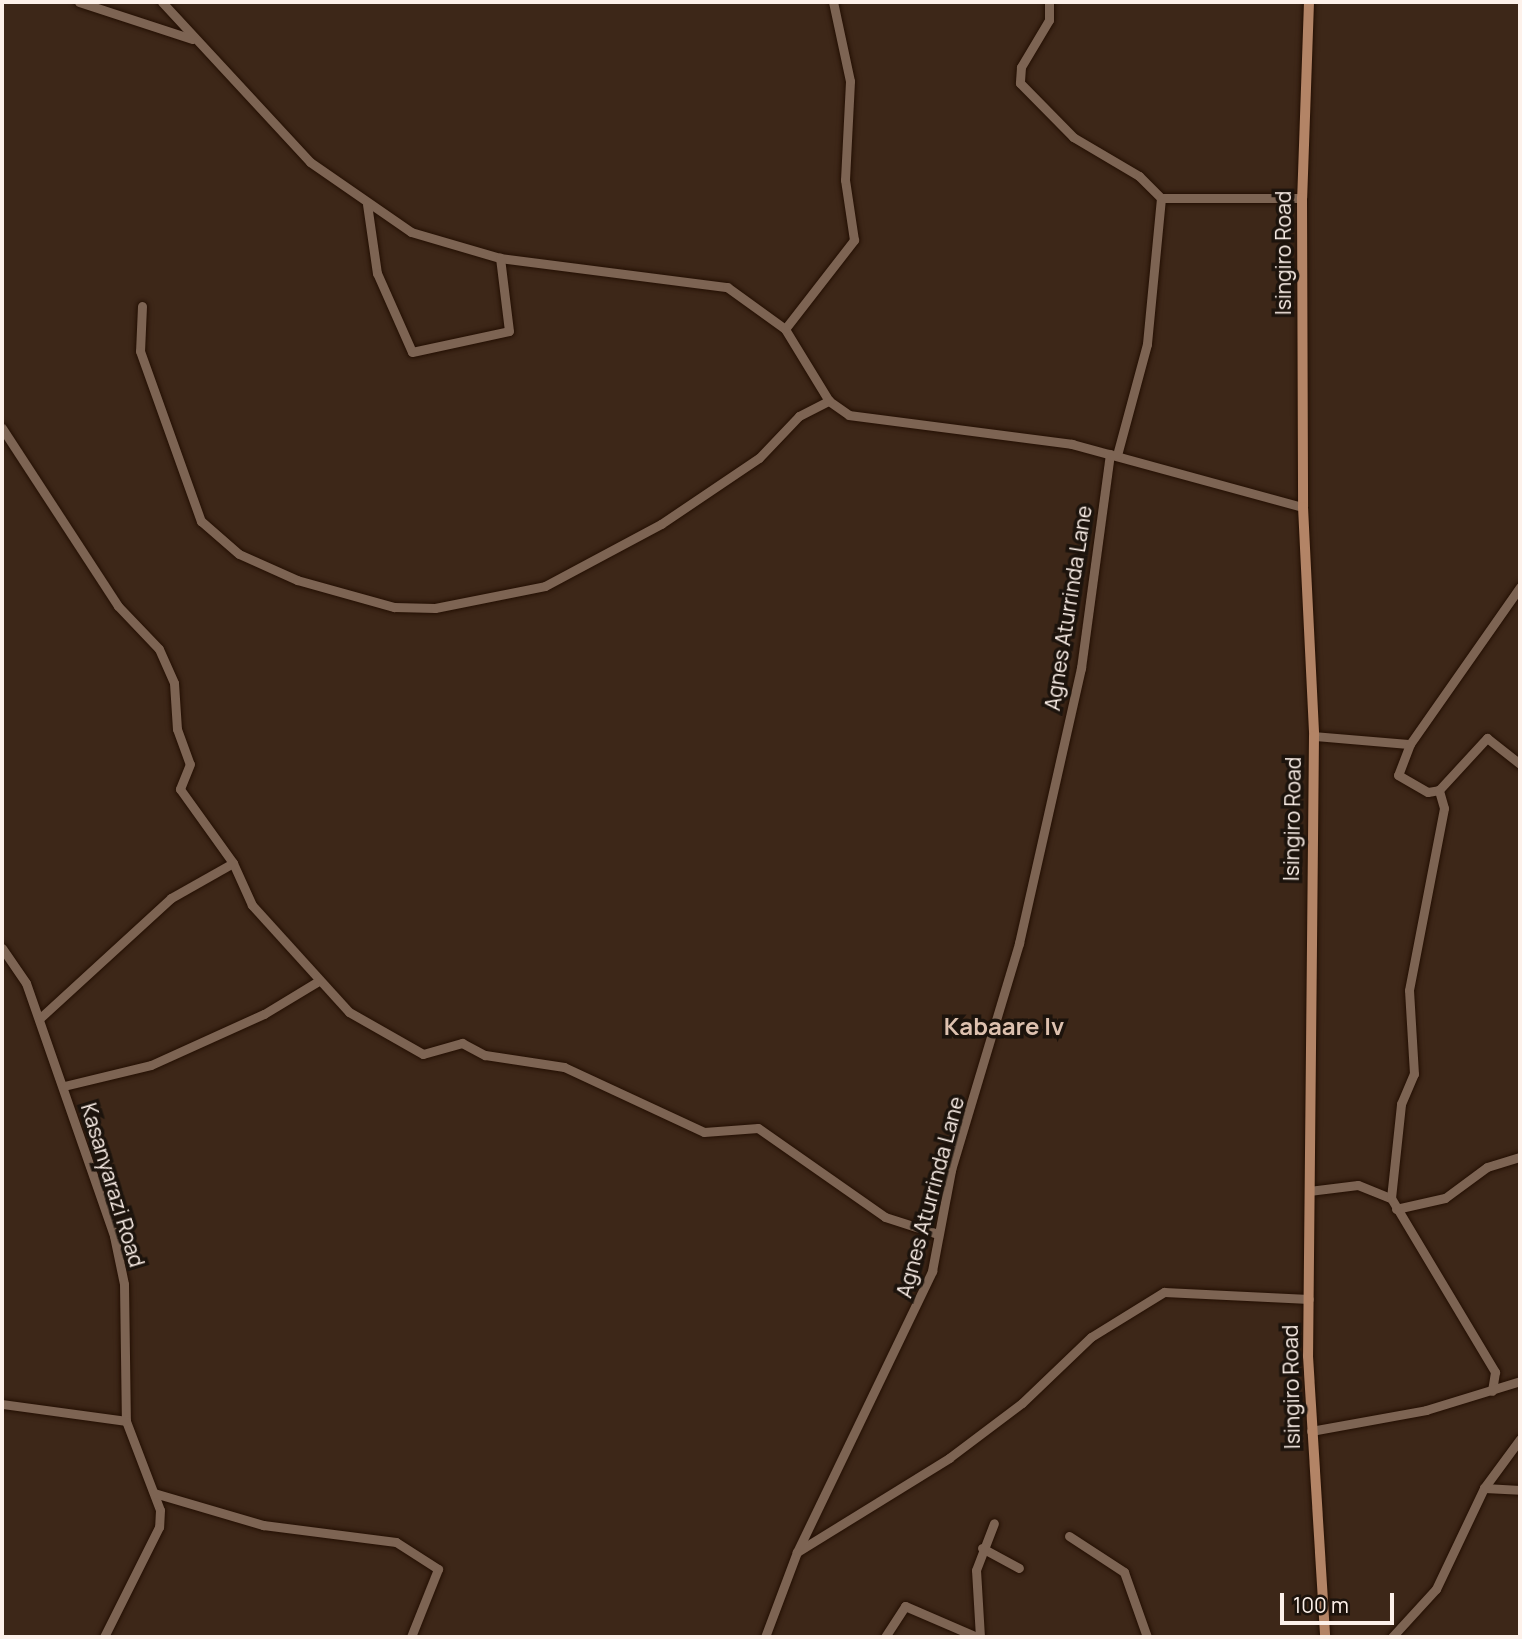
<!DOCTYPE html>
<html>
<head>
<meta charset="utf-8">
<style>
  body { margin:0 }
  #map { position:relative; width:1522px; height:1639px; overflow:hidden; background:#3d2718; font-family:Manrope,sans-serif }
  div>[style] { position:absolute }
  [style*='--x'] { left:calc(var(--x)*1px); top:calc(var(--y)*1px); width:calc(var(--w)*1px); rotate:calc(var(--a)*1deg) }
  .roads { filter:drop-shadow(0 0 2px #230f03) drop-shadow(0 0 2px #230f03) }
  .minor>* { height:9px; margin:-4.5px; padding:0 4.5px; transform-origin:4.5px; border-radius:4.5px; background:#7d6453 }
  .major>* { height:10px; margin:-5px; padding:0 5px; transform-origin:5px; border-radius:5px; background:#b38466 }
  span { translate:-50% -50%; white-space:nowrap; text-align:center; line-height:1.15; -webkit-text-stroke:7px #1c130c; paint-order:stroke }
  .street-label { font-size:21px; color:#fdf1ea }
  .quarter-label { font-size:24px; color:#ddc1af; font-weight:700 }
  .frame { position:absolute; inset:0; border:4px solid #fdf1ea; pointer-events:none }
  .scale { position:absolute; left:1280px; top:1593px; width:114px; height:32px; box-sizing:border-box; border:4px solid #fdf1ea; border-top:0; padding-left:9px; font-size:21px; line-height:24px; white-space:nowrap; color:#fdf1ea; -webkit-text-stroke:5px #1c130c; paint-order:stroke }
</style>
</head>
<body>
<div id="map">
  <div class="roads">
    <div class="minor">
      <div style="--x:79;--y:2;--w:119;--a:18.1"></div>
      <div style="--x:162;--y:2;--w:218;--a:47.2"></div>
      <div style="--x:310;--y:162;--w:123;--a:34.7"></div>
      <div style="--x:411;--y:232;--w:93;--a:16.3"></div>
      <div style="--x:500;--y:258;--w:229;--a:7.3"></div>
      <div style="--x:727;--y:287;--w:72;--a:35.9"></div>
      <div style="--x:785;--y:329;--w:84;--a:58.6"></div>
      <div style="--x:829;--y:401;--w:24;--a:35"></div>
      <div style="--x:849;--y:415;--w:225;--a:7.4"></div>
      <div style="--x:1072;--y:444;--w:239;--a:15.3"></div>
      <div style="--x:1049;--y:2;--w:18;--a:90"></div>
      <div style="--x:1049;--y:20;--w:55;--a:120.8"></div>
      <div style="--x:1021;--y:67;--w:16;--a:94"></div>
      <div style="--x:1020;--y:83;--w:76;--a:45.5"></div>
      <div style="--x:1073;--y:137;--w:77;--a:30.6"></div>
      <div style="--x:1139;--y:176;--w:31;--a:45"></div>
      <div style="--x:1161;--y:198;--w:147;--a:95.5"></div>
      <div style="--x:1147;--y:344;--w:115;--a:105.1"></div>
      <div style="--x:1161;--y:198;--w:141;--a:0"></div>
      <div style="--x:367;--y:204;--w:70;--a:81.8"></div>
      <div style="--x:377;--y:273;--w:86;--a:66.1"></div>
      <div style="--x:412;--y:352;--w:99;--a:-12.2"></div>
      <div style="--x:509;--y:331;--w:74;--a:-97"></div>
      <div style="--x:142;--y:306;--w:45;--a:92.5"></div>
      <div style="--x:140;--y:351;--w:181;--a:70.3"></div>
      <div style="--x:201;--y:521;--w:50;--a:41"></div>
      <div style="--x:239;--y:554;--w:64;--a:24.1"></div>
      <div style="--x:297;--y:580;--w:101;--a:15.6"></div>
      <div style="--x:394;--y:607;--w:41;--a:1.4"></div>
      <div style="--x:435;--y:608;--w:112;--a:-11.3"></div>
      <div style="--x:545;--y:586;--w:132;--a:-28.1"></div>
      <div style="--x:661;--y:524;--w:118;--a:-34"></div>
      <div style="--x:759;--y:458;--w:58;--a:-46.4"></div>
      <div style="--x:799;--y:416;--w:34;--a:-27"></div>
      <div style="--x:785;--y:329;--w:113;--a:-52.2"></div>
      <div style="--x:854;--y:240;--w:61;--a:-98.5"></div>
      <div style="--x:845;--y:180;--w:99;--a:-87.1"></div>
      <div style="--x:850;--y:81;--w:81;--a:-102.1"></div>
      <div style="--x:2;--y:428;--w:212;--a:56.9"></div>
      <div style="--x:118;--y:606;--w:59;--a:46.4"></div>
      <div style="--x:159;--y:649;--w:37;--a:66"></div>
      <div style="--x:174;--y:683;--w:46;--a:86.3"></div>
      <div style="--x:177;--y:729;--w:37;--a:70"></div>
      <div style="--x:190;--y:764;--w:27;--a:112"></div>
      <div style="--x:180;--y:789;--w:91;--a:54.4"></div>
      <div style="--x:233;--y:863;--w:46;--a:65.7"></div>
      <div style="--x:252;--y:905;--w:144;--a:47.8"></div>
      <div style="--x:349;--y:1012;--w:85;--a:29.6"></div>
      <div style="--x:423;--y:1054;--w:41;--a:-15.8"></div>
      <div style="--x:462;--y:1043;--w:26;--a:28"></div>
      <div style="--x:485;--y:1055;--w:80;--a:8.6"></div>
      <div style="--x:564;--y:1067;--w:154;--a:24.9"></div>
      <div style="--x:704;--y:1132;--w:54;--a:-4.2"></div>
      <div style="--x:758;--y:1128;--w:155;--a:35"></div>
      <div style="--x:885;--y:1217;--w:56;--a:17.8"></div>
      <div style="--x:1314;--y:736;--w:96;--a:4.8"></div>
      <div style="--x:1410;--y:744;--w:192;--a:-55"></div>
      <div style="--x:1410;--y:744;--w:33;--a:111"></div>
      <div style="--x:1398;--y:775;--w:34;--a:30"></div>
      <div style="--x:1428;--y:792;--w:11;--a:-10"></div>
      <div style="--x:1439;--y:790;--w:71;--a:-47.3"></div>
      <div style="--x:1487;--y:738;--w:42;--a:38.2"></div>
      <div style="--x:2;--y:948;--w:42;--a:55.6"></div>
      <div style="--x:26;--y:983;--w:268;--a:70.8"></div>
      <div style="--x:114;--y:1236;--w:49;--a:78.2"></div>
      <div style="--x:124;--y:1284;--w:137;--a:89.2"></div>
      <div style="--x:126;--y:1421;--w:95;--a:69.1"></div>
      <div style="--x:160;--y:1510;--w:17;--a:93"></div>
      <div style="--x:159;--y:1527;--w:123;--a:116.6"></div>
      <div style="--x:39;--y:1019;--w:179;--a:-42.5"></div>
      <div style="--x:171;--y:898;--w:71;--a:-29.4"></div>
      <div style="--x:64;--y:1086;--w:89;--a:-13.6"></div>
      <div style="--x:151;--y:1065;--w:124;--a:-24.3"></div>
      <div style="--x:264;--y:1014;--w:62;--a:-31.1"></div>
      <div style="--x:1309;--y:1191;--w:49;--a:-7"></div>
      <div style="--x:1358;--y:1185;--w:35;--a:22"></div>
      <div style="--x:1391;--y:1198;--w:203;--a:59.1"></div>
      <div style="--x:1495;--y:1372;--w:19;--a:99"></div>
      <div style="--x:1391;--y:1198;--w:95;--a:-83.9"></div>
      <div style="--x:1401;--y:1104;--w:33;--a:-67"></div>
      <div style="--x:1414;--y:1074;--w:84;--a:-93.4"></div>
      <div style="--x:1409;--y:990;--w:185;--a:-79.1"></div>
      <div style="--x:1444;--y:808;--w:19;--a:-106"></div>
      <div style="--x:1396;--y:1209;--w:50;--a:-12.7"></div>
      <div style="--x:1445;--y:1198;--w:52;--a:-36.4"></div>
      <div style="--x:1487;--y:1167;--w:34;--a:-17"></div>
      <div style="--x:2;--y:1404;--w:125;--a:7.8"></div>
      <div style="--x:1311;--y:1431;--w:117;--a:-10.3"></div>
      <div style="--x:1426;--y:1410;--w:98;--a:-17.1"></div>
      <div style="--x:1484;--y:1488;--w:36;--a:3"></div>
      <div style="--x:154;--y:1493;--w:114;--a:16.4"></div>
      <div style="--x:263;--y:1525;--w:134;--a:7.3"></div>
      <div style="--x:396;--y:1542;--w:50;--a:32.7"></div>
      <div style="--x:438;--y:1569;--w:73;--a:111.7"></div>
      <div style="--x:1069;--y:1536;--w:66;--a:33.2"></div>
      <div style="--x:1124;--y:1572;--w:69;--a:70.5"></div>
      <div style="--x:982;--y:1548;--w:42;--a:28.4"></div>
      <div style="--x:797;--y:1552;--w:179;--a:-31.7"></div>
      <div style="--x:949;--y:1458;--w:91;--a:-37"></div>
      <div style="--x:1022;--y:1403;--w:95;--a:-43.7"></div>
      <div style="--x:1091;--y:1337;--w:86;--a:-31.7"></div>
      <div style="--x:1164;--y:1292;--w:145;--a:2.8"></div>
      <div style="--x:765;--y:1637;--w:91;--a:-69.4"></div>
      <div style="--x:797;--y:1552;--w:312;--a:-64.3"></div>
      <div style="--x:932;--y:1271;--w:103;--a:-79.3"></div>
      <div style="--x:951;--y:1170;--w:237;--a:-73.3"></div>
      <div style="--x:1019;--y:943;--w:282;--a:-77.3"></div>
      <div style="--x:1081;--y:668;--w:216;--a:-82.3"></div>
      <div style="--x:885;--y:1637;--w:37;--a:-57"></div>
      <div style="--x:905;--y:1606;--w:78;--a:23.3"></div>
      <div style="--x:980;--y:1637;--w:67;--a:-93.4"></div>
      <div style="--x:976;--y:1570;--w:50;--a:-69"></div>
      <div style="--x:1392;--y:1637;--w:65;--a:-47.5"></div>
      <div style="--x:1436;--y:1589;--w:112;--a:-64.6"></div>
      <div style="--x:1484;--y:1488;--w:61;--a:-53.7"></div>
    </div>
    <div class="major">
      <div style="--x:1309;--y:2;--w:196;--a:92"></div>
      <div style="--x:1302;--y:198;--w:309;--a:89.8"></div>
      <div style="--x:1303;--y:507;--w:229;--a:87.2"></div>
      <div style="--x:1314;--y:736;--w:620;--a:90.55"></div>
      <div style="--x:1308;--y:1356;--w:282;--a:86.5"></div>
    </div>
  </div>
  <div class="street-label">
    <span style="left:1283px;top:253px;rotate:-90deg">Isingiro Road</span>
    <span style="left:1068px;top:608px;rotate:-81deg">Agnes Aturrinda Lane</span>
    <span style="left:1292px;top:819px;rotate:-89deg">Isingiro Road</span>
    <span style="left:113px;top:1185px;rotate:73deg">Kasanyarazi Road</span>
    <span style="left:930px;top:1197px;rotate:-75deg">Agnes Aturrinda Lane</span>
    <span style="left:1291px;top:1387px;rotate:-91deg">Isingiro Road</span>
  </div>
  <div class="quarter-label">
    <span style="left:1004px;top:1026px">Kabaare Iv</span>
  </div>
  <div class="frame"></div>
  <div class="scale">100 m</div>
</div>
</body>
</html>
